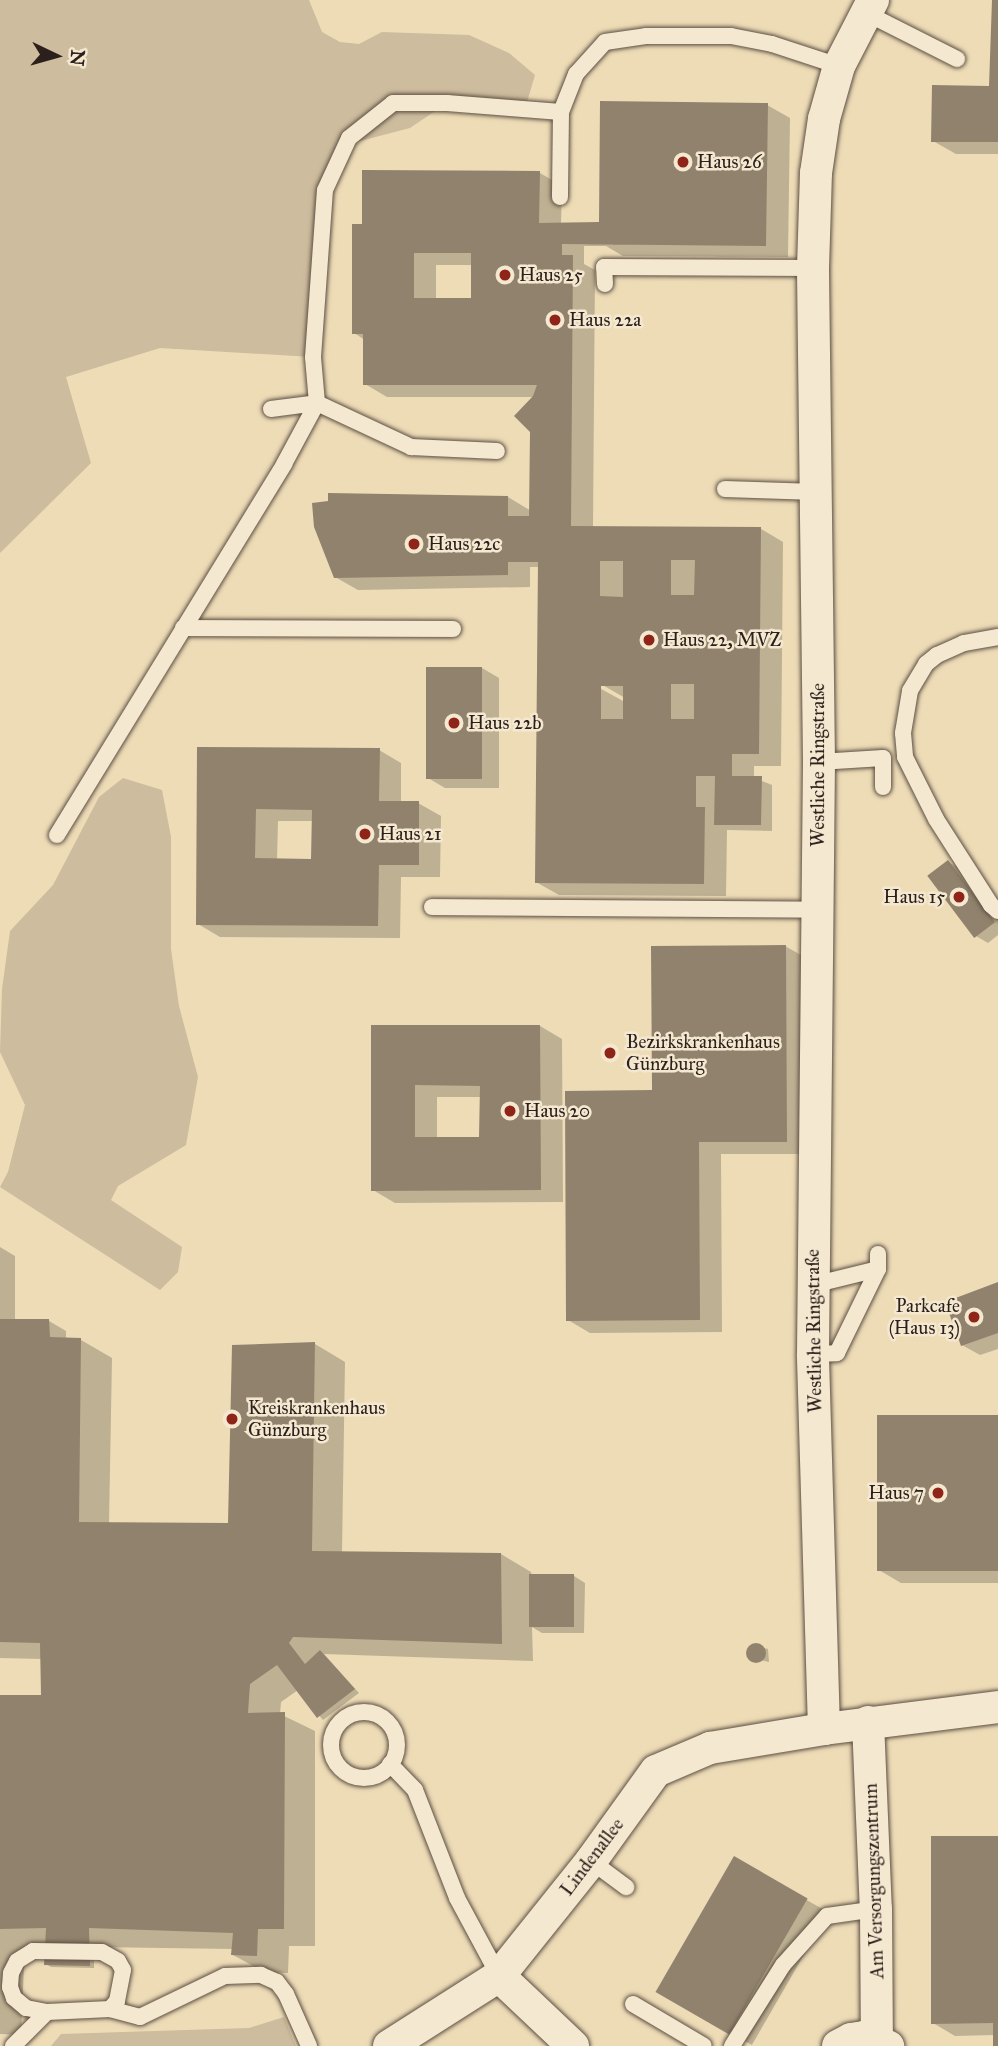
<!DOCTYPE html>
<html>
<head>
<meta charset="utf-8">
<style>
  body { margin:0 }
  #map { position:relative; width:998px; height:2046px; overflow:hidden; background:#eedcb7; font-family:"IM FELL Great Primer",serif }
  div>[style] { position:absolute }
  [style*='--x'] { left:calc(var(--x)*1px); top:calc(var(--y)*1px); width:calc(var(--w)*1px); rotate:calc(var(--a)*1deg) }
  .green>* { inset:0; background:#cdbc9d }
  .shadow>* { inset:0; background:#0003; transform-origin:0 0 }
  .building>* { inset:0; background:#91826d; transform-origin:0 0 }
  .round { border-radius:50% }
  .roads { filter:drop-shadow(0 0 2px #5c4f43) drop-shadow(0 0 2px #5c4f43) }
  .service>* { height:16px; margin:-8px; padding:0 8px; transform-origin:8px; border-radius:8px; background:#f4e8d0 }
  .service>.ring { margin:-8px; padding:0; box-sizing:content-box; background:none; border:16px solid #f4e8d0; border-radius:50% }
  .minor>* { height:32px; margin:-16px; padding:0 16px; transform-origin:16px; border-radius:16px; background:#f4e8d0 }
  .dots>* { width:19px; height:19px; translate:-50% -50%; box-sizing:border-box; border:4px solid #f4e8d0; border-radius:50% }
  span { translate:-50% -50%; white-space:nowrap; text-align:center; line-height:1.15; -webkit-text-stroke:5px #f4e8d0; paint-order:stroke }
  .poi-label { font-size:19px; color:#2c201c }
  .left { translate:0 -50%; text-align:left }
  .right { translate:-100% -50%; text-align:right }
  .street-label { font-size:19px; color:#2c201c }
  .north { position:absolute; left:21px; top:21px; width:70px; height:70px; -webkit-text-stroke:5px #f4e8d0; paint-order:stroke; rotate:95deg; font-size:19px; font-weight:700; line-height:28px; text-align:center; color:#2c201c }
  .north::after { content:''; display:block; margin:auto; width:24px; height:32px; background:#2c201c; clip-path:polygon(50% 0,100% 100%,50% 72%,0 100%) }
</style>
</head>
<body>
<div id="map">
  <div class="green">
    <div style="clip-path:polygon(0 0,309px 0,322px 32px,340px 42px,359px 44px,382px 32px,469px 35px,509px 53px,535px 75px,525px 109px,447px 103px,410px 128px,345px 145px,325px 190px,313px 357px,160px 348px,66px 377px,91px 463px,0 553px)"></div>
    <div style="clip-path:polygon(123px 778px,162px 790px,171px 837px,171px 949px,179px 1006px,198px 1077px,186px 1145px,118px 1186px,111px 1200px,182px 1247px,178px 1272px,160px 1290px,0 1187px,8px 1172px,25px 1105px,0 1052px,2px 989px,10px 931px,53px 885px,99px 797px)"></div>
    <div style="clip-path:polygon(284px 2017px,296px 2046px,51px 2046px,61px 2034px,249px 2028px)"></div>
  </div>
  <div class="shadow">
    <div style="clip-path:polygon(998px 2px,998px 154px,956px 154px,933px 141px,991px 88px)"></div>
    <div style="clip-path:polygon(evenodd,767px 105px,790px 118px,788px 257px,623px 256px,606px 246px,584px 246px,584px 264px,595px 270px,593px 528px,761px 529px,783px 542px,781px 766px,754px 766px,754px 778px,772px 785px,772px 831px,727px 830px,726px 896px,559px 895px,536px 882px,540px 567px,530px 567px,530px 587px,358px 590px,335px 577px,508px 497px,531px 511px,534px 397px,387px 397px,365px 384px,365px 340px,354px 333px,363px 226px,540px 173px,562px 186px,561px 224px,598px 224px,767px 105px,436px 265px,472px 265px,472px 299px,436px 300px,436px 265px,767px 105px,594px 680px,625px 698px,625px 702px,592px 684px,594px 680px)"></div>
    <div style="clip-path:polygon(482px 668px,499px 678px,499px 788px,445px 788px,428px 778px)"></div>
    <div style="clip-path:polygon(evenodd,199px 749px,379px 750px,401px 763px,401px 803px,418px 803px,441px 816px,440px 877px,401px 877px,400px 938px,220px 937px,198px 924px,199px 749px,278px 821px,314px 821px,313px 861px,277px 860px,278px 821px)"></div>
    <div style="clip-path:polygon(948px 862px,960px 868px,998px 919px,998px 935px,988px 943px,976px 936px)"></div>
    <div style="clip-path:polygon(785px 946px,808px 959px,809px 1154px,721px 1154px,722px 1332px,590px 1333px,568px 1320px)"></div>
    <div style="clip-path:polygon(evenodd,540px 1026px,562px 1039px,563px 1202px,395px 1203px,373px 1190px,372px 1027px,540px 1026px,437px 1097px,481px 1097px,481px 1139px,437px 1139px,437px 1097px)"></div>
    <div style="clip-path:polygon(0 1247px,15px 1256px,15px 1321px,49px 1321px,66px 1331px,66px 1340px,81px 1340px,112px 1358px,109px 1524px,230px 1525px,315px 1344px,345px 1362px,342px 1553px,501px 1554px,531px 1572px,532px 1576px,574px 1576px,585px 1583px,584px 1633px,542px 1633px,532px 1627px,533px 1661px,324px 1654px,359px 1693px,323px 1720px,298px 1690px,281px 1702px,280px 1714px,315px 1731px,315px 1946px,289px 1946px,288px 1973px,264px 1972px,233px 1955px,234px 1949px,94px 1947px,94px 1968px,51px 1967px,46px 1964px,47px 1946px,25px 1945px,21px 2035px,0 2034px,0 1697px,43px 1697px,42px 1659px,0 1658px)"></div>
    <div style="clip-path:polygon(998px 1284px,998px 1349px,980px 1355px,962px 1345px)"></div>
    <div style="clip-path:polygon(998px 1416px,998px 1583px,901px 1583px,879px 1570px)"></div>
    <div style="clip-path:polygon(752px 1645px,768px 1649px,769px 1662px,749px 1658px)"></div>
    <div style="clip-path:polygon(998px 1837px,998px 2046px,994px 2046px,994px 2035px,955px 2036px,933px 2023px)"></div>
    <div style="left:734px;top:1858px;width:109px;height:153px;rotate:30deg"></div>
  </div>
  <div class="building">
    <div style="clip-path:polygon(992px 0,998px 0,998px 142px,931px 142px,932px 85px,989px 86px)"></div>
    <div style="clip-path:polygon(evenodd,600px 101px,768px 103px,766px 246px,562px 244px,562px 255px,573px 255px,571px 526px,761px 527px,759px 754px,732px 754px,732px 776px,762px 776px,761px 825px,714px 825px,715px 776px,696px 776px,696px 807px,705px 807px,704px 884px,535px 883px,538px 562px,508px 562px,508px 575px,334px 578px,314px 527px,312px 503px,328px 501px,328px 493px,508px 496px,508px 516px,529px 516px,530px 432px,514px 416px,533px 396px,537px 385px,363px 385px,363px 334px,352px 334px,352px 224px,362px 224px,362px 170px,540px 171px,539px 223px,599px 222px,600px 101px,414px 253px,471px 253px,471px 298px,414px 298px,414px 253px,600px 101px,671px 560px,695px 560px,694px 595px,671px 595px,671px 560px,600px 101px,600px 561px,623px 561px,623px 597px,600px 596px,600px 561px,600px 101px,671px 684px,694px 684px,694px 719px,671px 719px,671px 684px,600px 101px,601px 686px,623px 686px,623px 719px,601px 719px,601px 686px)"></div>
    <div style="left:426px;top:667px;width:56px;height:112px"></div>
    <div style="clip-path:polygon(evenodd,197px 747px,380px 748px,379px 801px,419px 801px,419px 865px,379px 865px,378px 926px,196px 925px,197px 747px,256px 809px,312px 810px,311px 859px,255px 858px,256px 809px)"></div>
    <div style="left:948px;top:860px;width:78px;height:26px;rotate:53deg"></div>
    <div style="clip-path:polygon(786px 945px,787px 1142px,699px 1142px,700px 1320px,566px 1321px,565px 1091px,652px 1090px,651px 946px)"></div>
    <div style="clip-path:polygon(evenodd,371px 1025px,540px 1025px,541px 1190px,371px 1191px,371px 1025px,415px 1085px,480px 1086px,479px 1137px,415px 1137px,415px 1085px)"></div>
    <div style="clip-path:polygon(998px 1282px,998px 1333px,961px 1346px,945px 1302px)"></div>
    <div style="clip-path:polygon(0 1319px,49px 1319px,50px 1337px,81px 1338px,79px 1522px,228px 1523px,232px 1345px,315px 1342px,312px 1551px,501px 1553px,502px 1644px,293px 1637px,289px 1643px,305px 1664px,320px 1650px,355px 1689px,317px 1718px,277px 1665px,250px 1684px,248px 1713px,285px 1712px,284px 1929px,258px 1929px,257px 1956px,231px 1955px,233px 1933px,89px 1928px,90px 1966px,44px 1965px,46px 1928px,0 1929px,0 1695px,41px 1695px,40px 1643px,0 1642px)"></div>
    <div style="left:877px;top:1415px;width:121px;height:156px"></div>
    <div style="left:529px;top:1574px;width:45px;height:53px"></div>
    <div class="round" style="left:746px;top:1643px;width:20px;height:20px"></div>
    <div style="clip-path:polygon(931px 1836px,998px 1836px,998px 2046px,993px 2046px,993px 2023px,931px 2024px)"></div>
    <div style="left:734px;top:1856px;width:85px;height:157px;rotate:30deg"></div>
  </div>
  <div class="roads">
    <div class="service">
      <div style="--x:866;--y:13;--w:102;--a:26.8"></div>
      <div style="--x:561;--y:112;--w:41;--a:-68.5"></div>
      <div style="--x:576;--y:74;--w:43;--a:-47.8"></div>
      <div style="--x:605;--y:42;--w:41;--a:-8.3"></div>
      <div style="--x:646;--y:36;--w:85;--a:0"></div>
      <div style="--x:731;--y:36;--w:42;--a:11"></div>
      <div style="--x:772;--y:44;--w:71;--a:18.2"></div>
      <div style="--x:605;--y:284;--w:17;--a:-93"></div>
      <div style="--x:604;--y:267;--w:209;--a:0.3"></div>
      <div style="--x:271;--y:409;--w:46;--a:-7.4"></div>
      <div style="--x:317;--y:403;--w:104;--a:25.1"></div>
      <div style="--x:411;--y:447;--w:86;--a:2.7"></div>
      <div style="--x:725;--y:489;--w:91;--a:1.9"></div>
      <div style="--x:183;--y:628;--w:270;--a:0.2"></div>
      <div style="--x:998;--y:637;--w:35;--a:170"></div>
      <div style="--x:964;--y:643;--w:30;--a:156"></div>
      <div style="--x:937;--y:655;--w:14;--a:141"></div>
      <div style="--x:926;--y:664;--w:31;--a:121"></div>
      <div style="--x:910;--y:691;--w:43;--a:99.5"></div>
      <div style="--x:903;--y:733;--w:24;--a:85"></div>
      <div style="--x:905;--y:757;--w:69;--a:63.4"></div>
      <div style="--x:936;--y:819;--w:102;--a:57.4"></div>
      <div style="--x:991;--y:905;--w:9;--a:41"></div>
      <div style="--x:819;--y:762;--w:64;--a:-3.6"></div>
      <div style="--x:883;--y:758;--w:29;--a:90"></div>
      <div style="--x:57;--y:835;--w:435;--a:-58.5"></div>
      <div style="--x:284;--y:464;--w:69;--a:-61.6"></div>
      <div style="--x:317;--y:403;--w:46;--a:-95"></div>
      <div style="--x:313;--y:357;--w:167;--a:-85.9"></div>
      <div style="--x:325;--y:190;--w:57;--a:-65.2"></div>
      <div style="--x:349;--y:138;--w:56;--a:-38.5"></div>
      <div style="--x:393;--y:103;--w:54;--a:0"></div>
      <div style="--x:447;--y:103;--w:114;--a:4.5"></div>
      <div style="--x:561;--y:112;--w:85;--a:90.7"></div>
      <div style="--x:432;--y:907;--w:387;--a:0.4"></div>
      <div style="--x:813;--y:1285;--w:67;--a:-13.8"></div>
      <div style="--x:813;--y:1354;--w:24;--a:-2"></div>
      <div style="--x:837;--y:1353;--w:93;--a:-64"></div>
      <div style="--x:878;--y:1269;--w:15;--a:-90"></div>
      <div class="ring" style="left:331px;top:1712px;width:50px;height:50px"></div>
      <div style="--x:390;--y:1764;--w:36;--a:46"></div>
      <div style="--x:415;--y:1790;--w:116;--a:68.7"></div>
      <div style="--x:457;--y:1898;--w:89;--a:61.7"></div>
      <div style="--x:591;--y:1861;--w:44;--a:36.6"></div>
      <div style="--x:33;--y:1951;--w:69;--a:0.8"></div>
      <div style="--x:102;--y:1952;--w:18;--a:29"></div>
      <div style="--x:118;--y:1961;--w:10;--a:61"></div>
      <div style="--x:123;--y:1970;--w:32;--a:101"></div>
      <div style="--x:117;--y:2001;--w:11;--a:131"></div>
      <div style="--x:110;--y:2009;--w:63;--a:177.3"></div>
      <div style="--x:47;--y:2012;--w:21;--a:-169"></div>
      <div style="--x:26;--y:2008;--w:16;--a:-140"></div>
      <div style="--x:14;--y:1998;--w:12;--a:-110"></div>
      <div style="--x:10;--y:1987;--w:14;--a:-86"></div>
      <div style="--x:11;--y:1973;--w:13;--a:-63"></div>
      <div style="--x:17;--y:1961;--w:19;--a:-32"></div>
      <div style="--x:633;--y:2004;--w:82;--a:30.6"></div>
      <div style="--x:110;--y:2009;--w:31;--a:15"></div>
      <div style="--x:140;--y:2017;--w:94;--a:-25.8"></div>
      <div style="--x:225;--y:1976;--w:36;--a:-2"></div>
      <div style="--x:261;--y:1975;--w:17;--a:24"></div>
      <div style="--x:277;--y:1982;--w:15;--a:53"></div>
      <div style="--x:286;--y:1994;--w:57;--a:66.1"></div>
      <div style="--x:13;--y:2046;--w:48;--a:-45"></div>
      <div style="--x:732;--y:2046;--w:96;--a:-57.8"></div>
      <div style="--x:783;--y:1965;--w:66;--a:-48.1"></div>
      <div style="--x:827;--y:1916;--w:49;--a:-8.1"></div>
    </div>
    <div class="minor">
      <div style="--x:868;--y:1722;--w:187;--a:87.6"></div>
      <div style="--x:876;--y:1909;--w:131;--a:89.6"></div>
      <div style="--x:824;--y:1729;--w:375;--a:-91.7"></div>
      <div style="--x:813;--y:1354;--w:592;--a:-89.42"></div>
      <div style="--x:819;--y:762;--w:494;--a:-90.7"></div>
      <div style="--x:813;--y:268;--w:95;--a:-88.2"></div>
      <div style="--x:816;--y:173;--w:55;--a:-81.6"></div>
      <div style="--x:824;--y:119;--w:55;--a:-74.2"></div>
      <div style="--x:839;--y:66;--w:74;--a:-62.7"></div>
      <div style="--x:499;--y:1976;--w:102;--a:43.4"></div>
      <div style="--x:389;--y:2046;--w:130;--a:-32.5"></div>
      <div style="--x:499;--y:1976;--w:147;--a:-51.3"></div>
      <div style="--x:591;--y:1861;--w:111;--a:-54.2"></div>
      <div style="--x:656;--y:1771;--w:59;--a:-23.1"></div>
      <div style="--x:710;--y:1748;--w:116;--a:-9.5"></div>
      <div style="--x:824;--y:1729;--w:175;--a:-7.2"></div>
      <div style="--x:838;--y:2046;--w:15;--a:-28"></div>
      <div style="--x:851;--y:2039;--w:13;--a:-9"></div>
      <div style="--x:864;--y:2037;--w:26;--a:21"></div>
    </div>
  </div>
  <div class="dots">
    <div style="left:683px;top:162px;background:#8f2418"></div>
    <div style="left:505px;top:275px;background:#8f2418"></div>
    <div style="left:555px;top:320px;background:#8f2418"></div>
    <div style="left:414px;top:544px;background:#8f2418"></div>
    <div style="left:649px;top:640px;background:#8f2418"></div>
    <div style="left:454px;top:723px;background:#8f2418"></div>
    <div style="left:365px;top:834px;background:#8f2418"></div>
    <div style="left:959px;top:897px;background:#8f2418"></div>
    <div style="left:610px;top:1053px;background:#8f2418"></div>
    <div style="left:510px;top:1111px;background:#8f2418"></div>
    <div style="left:974px;top:1317px;background:#8f2418"></div>
    <div style="left:232px;top:1419px;background:#8f2418"></div>
    <div style="left:938px;top:1493px;background:#8f2418"></div>
  </div>
  <div class="poi-label">
    <span class="left" style="left:697px;top:162px">Haus 26</span>
    <span class="left" style="left:519px;top:275px">Haus 25</span>
    <span class="left" style="left:569px;top:320px">Haus 22a</span>
    <span class="left" style="left:428px;top:544px">Haus 22c</span>
    <span class="left" style="left:663px;top:640px">Haus 22, MVZ</span>
    <span class="left" style="left:468px;top:723px">Haus 22b</span>
    <span class="left" style="left:379px;top:834px">Haus 21</span>
    <span class="right" style="left:945px;top:897px">Haus 15</span>
    <span class="left" style="left:626px;top:1053px">Bezirkskrankenhaus<br>Günzburg</span>
    <span class="left" style="left:524px;top:1111px">Haus 20</span>
    <span class="right" style="left:960px;top:1317px">Parkcafe<br>(Haus 13)</span>
    <span class="left" style="left:248px;top:1419px">Kreiskrankenhaus<br>Günzburg</span>
    <span class="right" style="left:924px;top:1493px">Haus 7</span>
  </div>
  <div class="street-label">
    <span style="left:818px;top:765px;rotate:-90deg">Westliche Ringstraße</span>
    <span style="left:814px;top:1331px;rotate:-91deg">Westliche Ringstraße</span>
    <span style="left:592px;top:1857px;rotate:-53deg">Lindenallee</span>
    <span style="left:874px;top:1881px;rotate:-92deg">Am Versorgungszentrum</span>
  </div>
  <div class="north">N</div>
</div>
</body>
</html>
